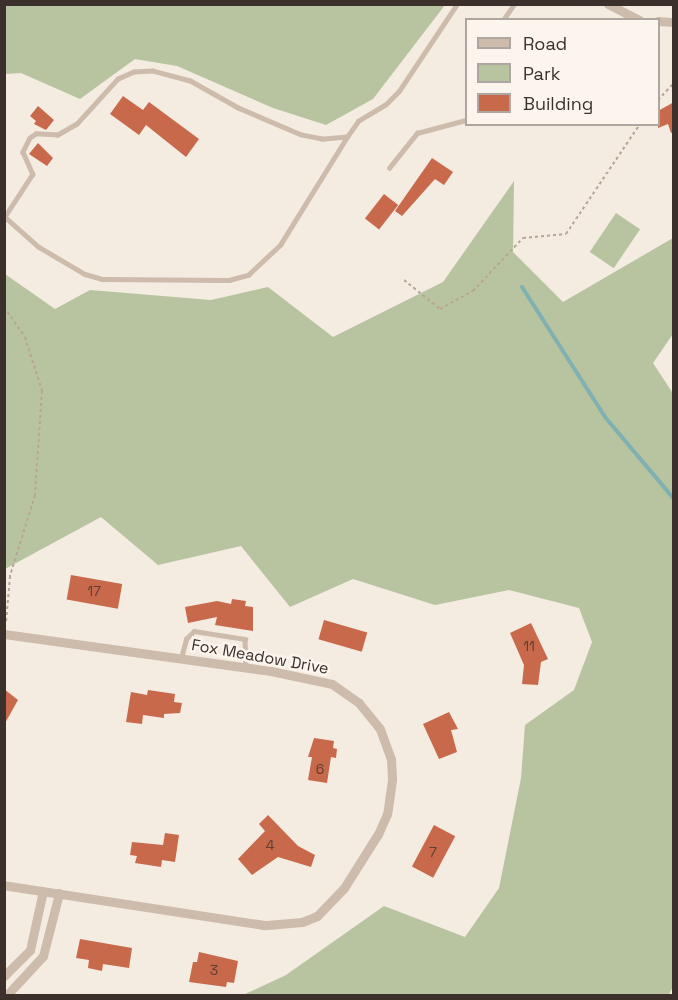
<!DOCTYPE html>
<html>
<head>
<meta charset="utf-8">
<style>
  body { margin:0 }
  #map { position:relative; width:678px; height:1000px; overflow:hidden; background:#f4ebe1; font-family:"Space Grotesk",sans-serif }
  div>[style] { position:absolute }
  [style*='--x'] { left:calc(var(--x)*1px); top:calc(var(--y)*1px); width:calc(var(--w)*1px); rotate:calc(var(--a)*1deg) }
  .green>* { inset:0; background:#b8c4a0; transform-origin:0 0 }
  .stream>* { height:4px; margin:-2px; padding:0 2px; transform-origin:2px; border-radius:2px; background:#7fb0b2 }
  .building>* { inset:0; background:#c8694b; transform-origin:0 0 }
  .path>* { height:2px; margin-top:-1px; transform-origin:0; background:repeating-linear-gradient(90deg,#b9a596 0 3px,transparent 0 6px) }
  .lane>* { height:4.5px; margin:-2.25px; padding:0 2.25px; transform-origin:2.25px; border-radius:2.25px; background:#cdbbac }
  .street>* { height:9px; margin:-4.5px; padding:0 4.5px; transform-origin:4.5px; border-radius:4.5px; background:#cdbbac }
  span { translate:-50% -50%; white-space:nowrap; text-align:center; line-height:1.15; -webkit-text-stroke:5px #fbf5ee; paint-order:stroke }
  .number-label { font-size:14px; color:#5e3e33 }
  .number-label span { -webkit-text-stroke-width:0 }
  .street-label { font-size:16px; color:#3b302b }
  .frame { position:absolute; inset:0; border:6px solid #3b302b; pointer-events:none }
  .legend { position:absolute; left:465px; top:18px; width:195px; height:108px; box-sizing:border-box; background:#fbf5ee; border:2px solid #aea6a0; margin:0; padding:8px 10px; list-style:none; font-size:18px; color:#3b302b }
  .legend li { display:flex; align-items:center; gap:12px; height:30px }
  .legend b { width:30px; border:2px solid #aea6a0 }
</style>
</head>
<body>
<div id="map">
  <div class="green">
    <div style="clip-path:polygon(4px 5px,5px 4px,445px 5px,373px 99px,326px 125px,273px 108px,177px 66px,135px 59px,80px 99px,21px 73px,5px 74px)"></div>
    <div style="clip-path:polygon(514px 181px,513px 252px,563px 302px,673px 238px,673px 334px,653px 363px,674px 395px,673px 987px,668px 996px,243px 995px,286px 975px,384px 906px,465px 937px,499px 888px,521px 778px,525px 725px,574px 690px,592px 642px,579px 608px,509px 590px,435px 605px,353px 579px,290px 607px,241px 546px,158px 565px,101px 517px,5px 569px,5px 274px,55px 309px,90px 290px,211px 300px,268px 287px,333px 337px,443px 282px)"></div>
    <div style="left:616px;top:213px;width:29px;height:47px;rotate:34deg"></div>
  </div>
  <div class="stream">
    <div style="--x:522;--y:287;--w:154;--a:57.4"></div>
    <div style="--x:605;--y:417;--w:107;--a:49.9"></div>
  </div>
  <div class="building">
    <div style="clip-path:polygon(123px 96px,143px 110px,149px 102px,199px 139px,186px 157px,146px 125px,139px 135px,110px 114px)"></div>
    <div style="clip-path:polygon(674px 102px,674px 132px,671px 133px,668px 124px,658px 128px,658px 111px)"></div>
    <div style="clip-path:polygon(38px 106px,54px 120px,46px 130px,34px 124px,36px 121px,30px 116px)"></div>
    <div style="clip-path:polygon(38px 143px,53px 158px,47px 166px,29px 154px)"></div>
    <div style="clip-path:polygon(432px 158px,453px 172px,444px 185px,435px 179px,402px 216px,395px 211px)"></div>
    <div style="left:384px;top:194px;width:18px;height:31px;rotate:38deg"></div>
    <div style="left:71px;top:575px;width:52px;height:25px;rotate:10deg"></div>
    <div style="clip-path:polygon(232px 599px,246px 601px,245px 606px,253px 607px,253px 631px,215px 625px,217px 617px,188px 623px,185px 607px,217px 601px,231px 604px)"></div>
    <div style="left:324px;top:620px;width:45px;height:20px;rotate:16deg"></div>
    <div style="clip-path:polygon(531px 623px,548px 659px,541px 662px,538px 685px,522px 684px,524px 665px,510px 633px)"></div>
    <div style="clip-path:polygon(4px 689px,18px 700px,4px 725px)"></div>
    <div style="clip-path:polygon(148px 690px,175px 694px,174px 702px,182px 703px,180px 713px,164px 714px,164px 718px,143px 715px,142px 724px,126px 722px,131px 692px,147px 695px)"></div>
    <div style="clip-path:polygon(449px 712px,458px 729px,451px 730px,457px 752px,439px 759px,423px 724px)"></div>
    <div style="clip-path:polygon(314px 738px,334px 741px,333px 748px,337px 749px,336px 758px,331px 757px,327px 783px,308px 780px,312px 757px,308px 757px)"></div>
    <div style="clip-path:polygon(268px 815px,298px 846px,315px 855px,311px 867px,278px 857px,252px 875px,238px 859px,265px 831px,259px 824px)"></div>
    <div style="left:434px;top:825px;width:24px;height:47px;rotate:28deg"></div>
    <div style="clip-path:polygon(165px 833px,179px 835px,175px 862px,162px 860px,161px 867px,135px 863px,137px 856px,130px 855px,132px 842px,163px 845px)"></div>
    <div style="clip-path:polygon(80px 939px,132px 948px,129px 968px,103px 964px,102px 971px,88px 968px,89px 960px,76px 958px)"></div>
    <div style="clip-path:polygon(199px 952px,238px 961px,234px 983px,227px 982px,226px 987px,189px 982px,193px 962px,197px 962px)"></div>
  </div>
  <div class="path">
    <div style="--x:658;--y:100;--w:23;--a:-47"></div>
    <div style="--x:404;--y:280;--w:46;--a:38.9"></div>
    <div style="--x:440;--y:309;--w:38;--a:-29"></div>
    <div style="--x:473;--y:291;--w:73;--a:-46.7"></div>
    <div style="--x:523;--y:238;--w:43;--a:-5.3"></div>
    <div style="--x:566;--y:234;--w:133;--a:-56.1"></div>
    <div style="--x:4;--y:307;--w:37;--a:55"></div>
    <div style="--x:25;--y:337;--w:57;--a:72.5"></div>
    <div style="--x:42;--y:391;--w:104;--a:93.9"></div>
    <div style="--x:35;--y:495;--w:85;--a:107.2"></div>
    <div style="--x:10;--y:576;--w:47;--a:94.9"></div>
  </div>
  <div class="lane">
    <div style="--x:503;--y:20;--w:19;--a:-55"></div>
    <div style="--x:347;--y:137;--w:25;--a:175"></div>
    <div style="--x:322;--y:139;--w:21;--a:-169"></div>
    <div style="--x:301;--y:135;--w:69;--a:-156.8"></div>
    <div style="--x:238;--y:108;--w:55;--a:-150.6"></div>
    <div style="--x:190;--y:81;--w:38;--a:-165"></div>
    <div style="--x:153;--y:71;--w:19;--a:177"></div>
    <div style="--x:134;--y:72;--w:17;--a:156"></div>
    <div style="--x:118;--y:79;--w:61;--a:132.3"></div>
    <div style="--x:77;--y:124;--w:22;--a:150"></div>
    <div style="--x:58;--y:135;--w:22;--a:-177"></div>
    <div style="--x:36;--y:134;--w:7;--a:146"></div>
    <div style="--x:30;--y:138;--w:16;--a:117"></div>
    <div style="--x:23;--y:152;--w:24;--a:66"></div>
    <div style="--x:33;--y:174;--w:51;--a:123.1"></div>
    <div style="--x:5;--y:217;--w:45;--a:41.4"></div>
    <div style="--x:39;--y:247;--w:53;--a:30.4"></div>
    <div style="--x:85;--y:274;--w:18;--a:16"></div>
    <div style="--x:102;--y:279;--w:127;--a:0.5"></div>
    <div style="--x:229;--y:280;--w:20;--a:-15"></div>
    <div style="--x:248;--y:275;--w:44;--a:-43.2"></div>
    <div style="--x:280;--y:245;--w:127;--a:-58.2"></div>
    <div style="--x:347;--y:137;--w:19;--a:-55"></div>
    <div style="--x:358;--y:121;--w:31;--a:-31"></div>
    <div style="--x:385;--y:105;--w:20;--a:-45"></div>
    <div style="--x:399;--y:91;--w:105;--a:-56.3"></div>
    <div style="--x:389;--y:168;--w:45;--a:-51.3"></div>
    <div style="--x:417;--y:133;--w:51;--a:-14.9"></div>
    <div style="--x:181;--y:658;--w:20;--a:-75"></div>
    <div style="--x:186;--y:639;--w:11;--a:-45"></div>
    <div style="--x:194;--y:631;--w:52;--a:8.9"></div>
    <div style="--x:245;--y:639;--w:28;--a:88"></div>
  </div>
  <div class="street">
    <div style="--x:608;--y:4;--w:35;--a:27"></div>
    <div style="--x:658;--y:21;--w:16;--a:4"></div>
    <div style="--x:4;--y:634;--w:270;--a:7.9"></div>
    <div style="--x:271;--y:671;--w:62;--a:12"></div>
    <div style="--x:332;--y:684;--w:33;--a:35"></div>
    <div style="--x:359;--y:703;--w:33;--a:51"></div>
    <div style="--x:380;--y:729;--w:32;--a:70"></div>
    <div style="--x:391;--y:759;--w:21;--a:87"></div>
    <div style="--x:392;--y:780;--w:34;--a:98"></div>
    <div style="--x:387;--y:814;--w:22;--a:114"></div>
    <div style="--x:378;--y:834;--w:64;--a:122.2"></div>
    <div style="--x:344;--y:888;--w:39;--a:134"></div>
    <div style="--x:317;--y:916;--w:16;--a:158"></div>
    <div style="--x:302;--y:922;--w:38;--a:175"></div>
    <div style="--x:264;--y:925;--w:263;--a:-171.3"></div>
    <div style="--x:4;--y:976;--w:37;--a:-45"></div>
    <div style="--x:30;--y:950;--w:60;--a:-77.6"></div>
    <div style="--x:6;--y:996;--w:54;--a:-47.2"></div>
    <div style="--x:43;--y:956;--w:65;--a:-75.7"></div>
  </div>
  <div class="number-label">
    <span style="left:94px;top:591px">17</span>
    <span style="left:529px;top:646px">11</span>
    <span style="left:320px;top:769px">6</span>
    <span style="left:270px;top:845px">4</span>
    <span style="left:433px;top:852px">7</span>
    <span style="left:214px;top:970px">3</span>
  </div>
  <div class="street-label">
    <span style="left:260px;top:657px;rotate:10deg">Fox Meadow Drive</span>
  </div>
  <div class="frame"></div>
  <ul class="legend">
  <li><b style="height:8px;background:#cdbbac"></b>Road</li>
  <li><b style="height:16px;background:#b8c4a0"></b>Park</li>
  <li><b style="height:16px;background:#c8694b"></b>Building</li>
  </ul>
</div>
</body>
</html>
